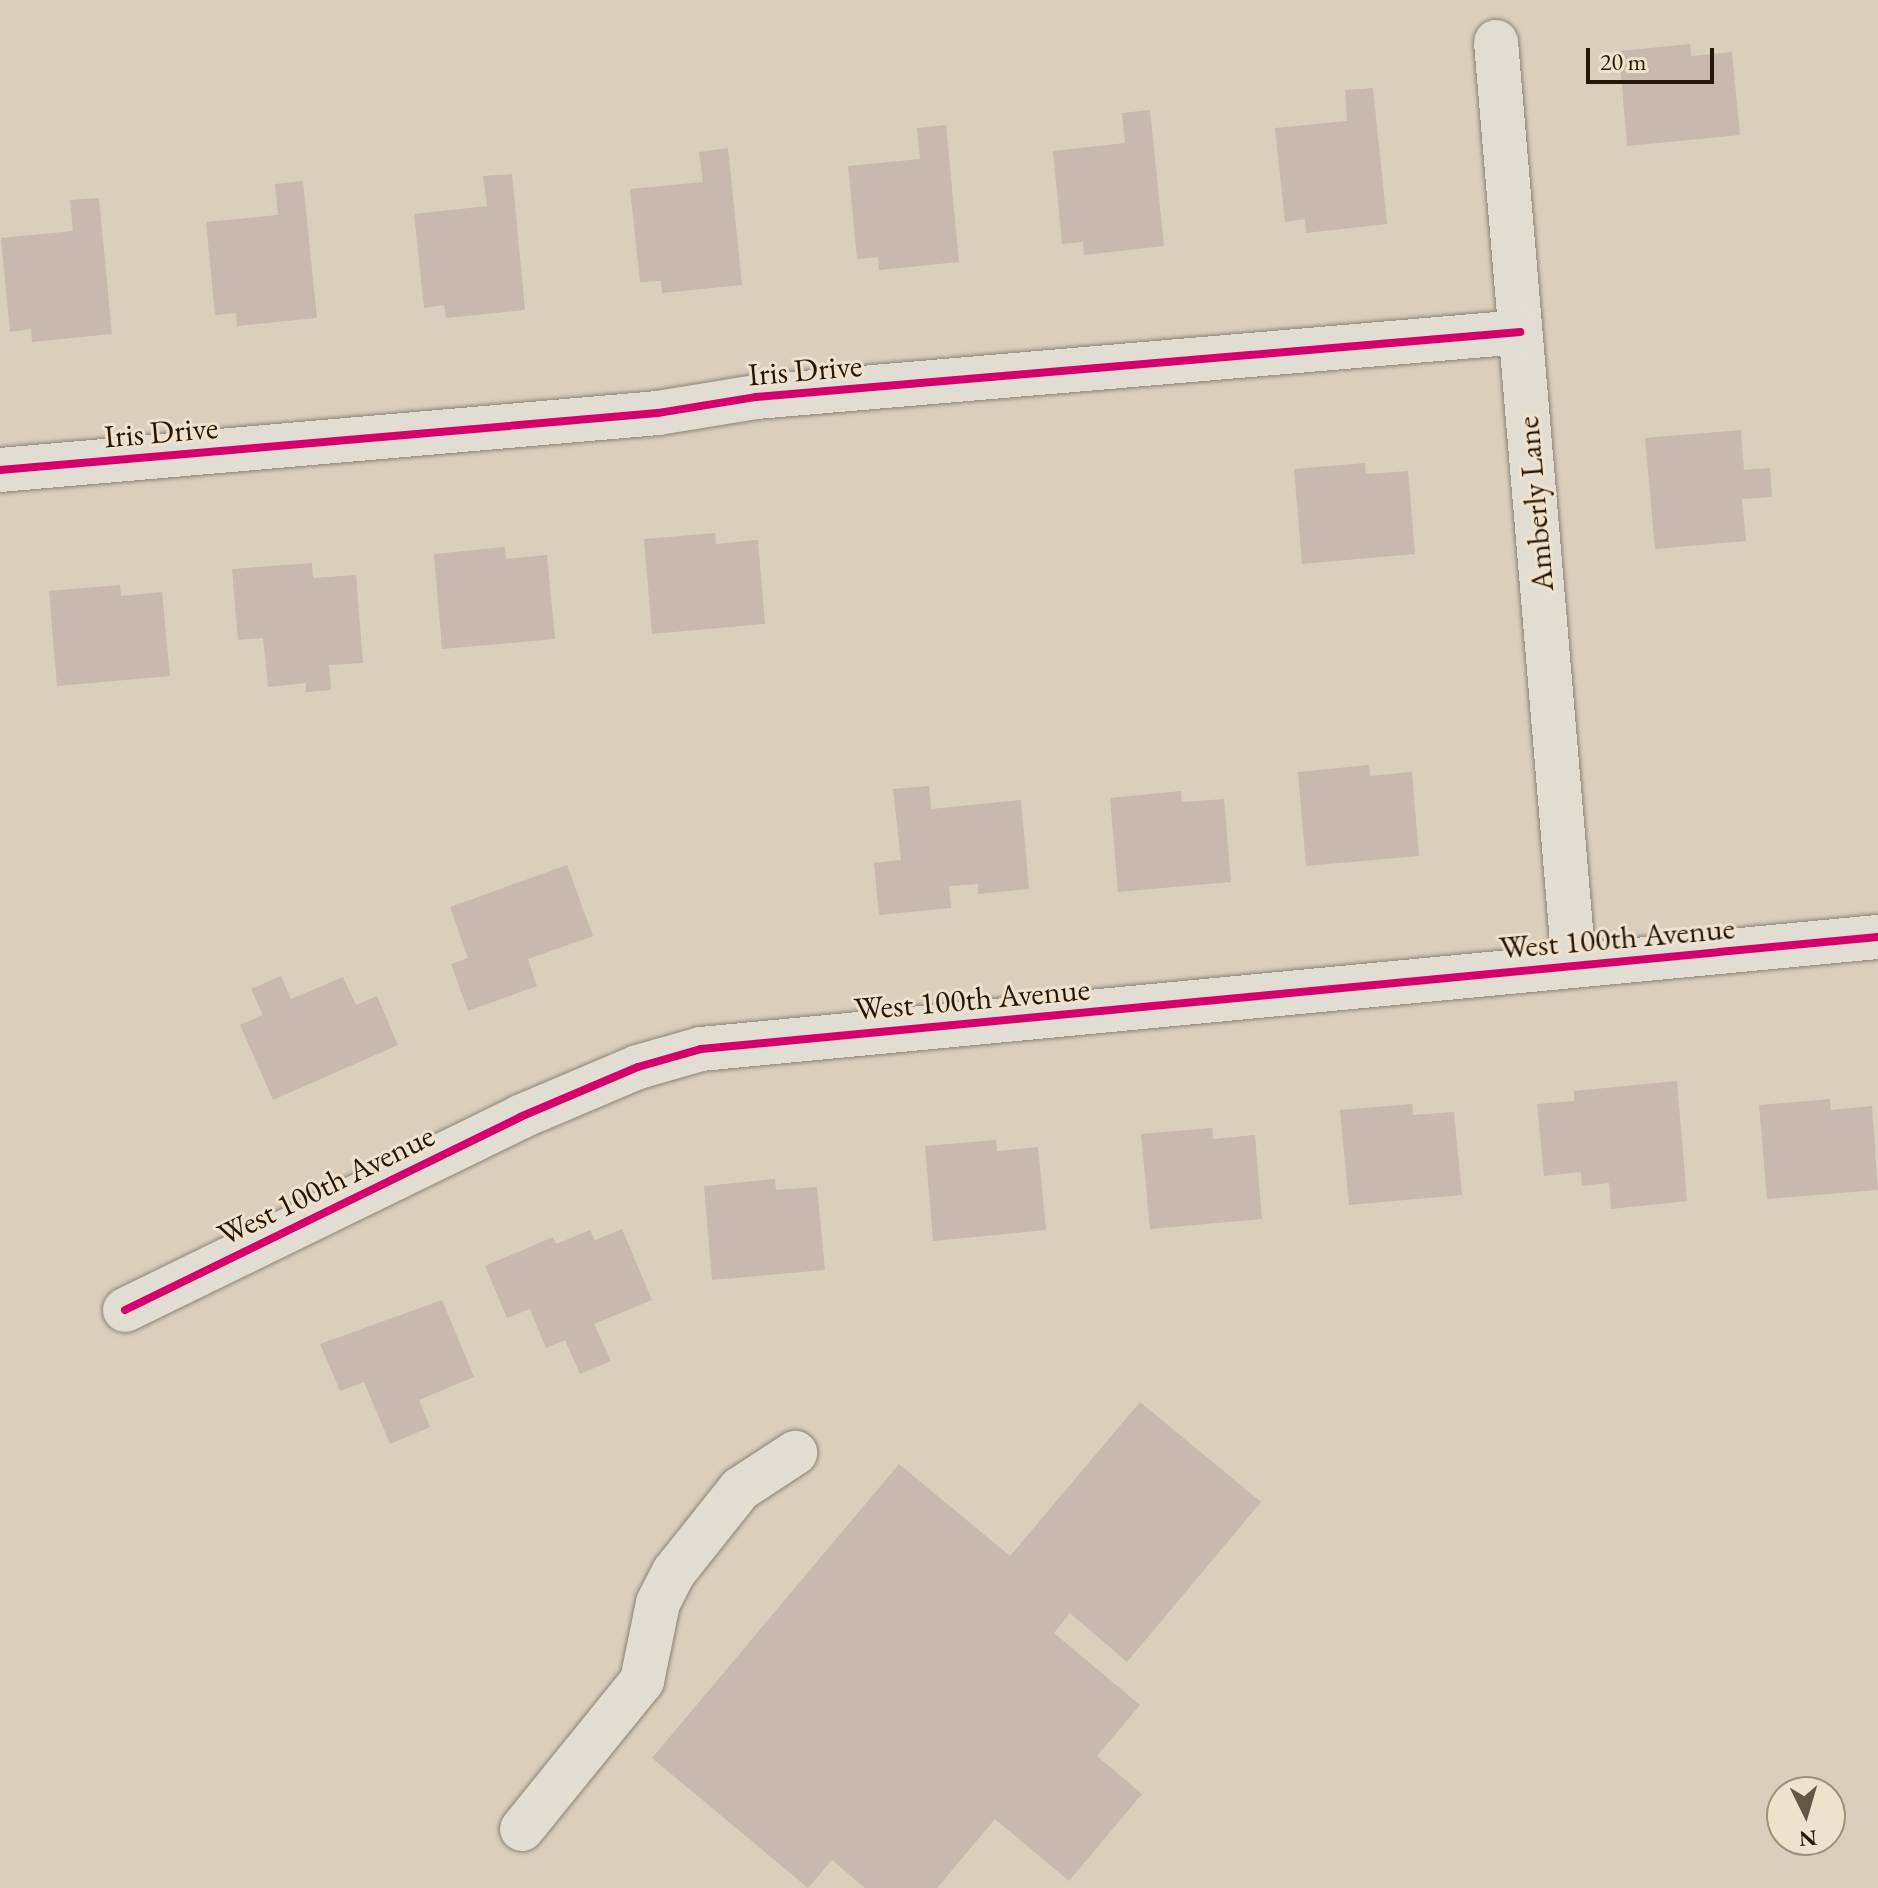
<!DOCTYPE html>
<html>
<head>
<meta charset="utf-8">
<style>
  body { margin:0 }
  #map { position:relative; width:1878px; height:1888px; overflow:hidden; background:#dacfbd; font-family:"EB Garamond",serif }
  div>[style] { position:absolute }
  [style*='--x'] { left:calc(var(--x)*1px); top:calc(var(--y)*1px); width:calc(var(--w)*1px); rotate:calc(var(--a)*1deg) }
  .building>* { inset:0; background:#c8b8ad }
  .roads { filter:drop-shadow(0 0 2px #8b8377) drop-shadow(0 0 2px #8b8377) }
  .minor>* { height:44px; margin:-22px; padding:0 22px; transform-origin:22px; border-radius:22px; background:#e2ddd3 }
  .cycleway>* { height:8px; margin:-4px; padding:0 4px; transform-origin:4px; border-radius:4px; background:#d6006c }
  span { translate:-50% -50%; white-space:nowrap; text-align:center; line-height:1.15; -webkit-text-stroke:6px #efe2cc; paint-order:stroke }
  .street-label { font-size:32px; color:#261608 }
  .north { position:absolute; left:1766px; top:1776px; width:80px; height:80px; box-sizing:border-box; background:#efe2cc; border:2px solid #9f907e; border-radius:50%; rotate:175deg; font-size:22px; font-weight:700; line-height:32px; text-align:center; color:#261608 }
  .north::after { content:''; display:block; margin:auto; width:28px; height:36px; background:#655747; clip-path:polygon(50% 0,100% 100%,50% 72%,0 100%) }
  .scale { position:absolute; left:1586px; top:48px; width:128px; height:36px; box-sizing:border-box; border:4px solid #261608; border-top:0; padding-left:10px; font-size:24px; line-height:28px; white-space:nowrap; color:#261608; -webkit-text-stroke:6px #efe2cc; paint-order:stroke }
</style>
</head>
<body>
<div id="map">
  <div class="building">
    <div style="clip-path:polygon(1690px 44px,1691px 56px,1732px 52px,1740px 135px,1627px 146px,1619px 51px)"></div>
    <div style="clip-path:polygon(1373px 88px,1387px 224px,1306px 233px,1305px 219px,1285px 222px,1275px 128px,1347px 121px,1345px 90px)"></div>
    <div style="clip-path:polygon(1150px 110px,1164px 246px,1084px 255px,1083px 242px,1062px 244px,1053px 151px,1125px 143px,1122px 113px)"></div>
    <div style="clip-path:polygon(946px 125px,959px 262px,879px 270px,878px 257px,857px 259px,848px 166px,920px 159px,917px 128px)"></div>
    <div style="clip-path:polygon(728px 148px,742px 285px,662px 293px,661px 281px,640px 282px,630px 189px,703px 182px,699px 152px)"></div>
    <div style="clip-path:polygon(512px 174px,525px 310px,446px 318px,444px 305px,424px 308px,414px 214px,487px 206px,483px 176px)"></div>
    <div style="clip-path:polygon(303px 181px,317px 318px,237px 326px,236px 313px,215px 315px,206px 222px,278px 215px,275px 184px)"></div>
    <div style="clip-path:polygon(99px 198px,112px 334px,32px 342px,31px 329px,10px 332px,1px 238px,73px 231px,70px 200px)"></div>
    <div style="clip-path:polygon(1741px 430px,1744px 470px,1770px 468px,1772px 497px,1742px 499px,1746px 541px,1655px 549px,1645px 438px)"></div>
    <div style="clip-path:polygon(1365px 463px,1366px 474px,1408px 471px,1415px 554px,1302px 564px,1294px 469px)"></div>
    <div style="clip-path:polygon(715px 533px,716px 544px,758px 540px,765px 624px,652px 634px,644px 539px)"></div>
    <div style="clip-path:polygon(505px 547px,506px 559px,547px 555px,555px 639px,442px 649px,434px 554px)"></div>
    <div style="clip-path:polygon(312px 563px,313px 578px,356px 575px,363px 663px,329px 665px,331px 690px,306px 692px,306px 683px,268px 687px,263px 638px,238px 640px,232px 569px)"></div>
    <div style="clip-path:polygon(120px 585px,121px 596px,162px 592px,170px 676px,57px 686px,49px 591px)"></div>
    <div style="clip-path:polygon(1369px 765px,1370px 776px,1412px 772px,1419px 856px,1306px 866px,1298px 772px)"></div>
    <div style="clip-path:polygon(929px 786px,931px 809px,1021px 800px,1029px 889px,978px 894px,978px 884px,949px 886px,951px 908px,879px 915px,874px 863px,901px 860px,893px 789px)"></div>
    <div style="clip-path:polygon(1181px 791px,1182px 802px,1224px 799px,1231px 882px,1118px 892px,1110px 798px)"></div>
    <div style="clip-path:polygon(567px 865px,593px 936px,528px 959px,537px 986px,468px 1011px,451px 964px,468px 958px,450px 907px)"></div>
    <div style="clip-path:polygon(281px 976px,291px 999px,343px 977px,356px 1005px,377px 996px,398px 1045px,273px 1100px,240px 1025px,263px 1015px,251px 989px)"></div>
    <div style="clip-path:polygon(1677px 1081px,1687px 1201px,1611px 1209px,1609px 1183px,1582px 1186px,1581px 1172px,1544px 1176px,1537px 1104px,1574px 1101px,1574px 1091px)"></div>
    <div style="clip-path:polygon(1830px 1099px,1831px 1110px,1872px 1106px,1878px 1190px,1767px 1199px,1759px 1105px)"></div>
    <div style="clip-path:polygon(1412px 1104px,1413px 1115px,1454px 1112px,1462px 1195px,1349px 1205px,1340px 1110px)"></div>
    <div style="clip-path:polygon(1212px 1128px,1213px 1139px,1255px 1135px,1262px 1219px,1150px 1229px,1141px 1134px)"></div>
    <div style="clip-path:polygon(996px 1140px,997px 1151px,1038px 1147px,1046px 1230px,933px 1241px,925px 1146px)"></div>
    <div style="clip-path:polygon(775px 1179px,776px 1190px,817px 1187px,825px 1270px,712px 1280px,704px 1186px)"></div>
    <div style="clip-path:polygon(622px 1229px,652px 1300px,594px 1324px,611px 1361px,580px 1374px,565px 1340px,546px 1348px,530px 1309px,507px 1318px,485px 1266px,553px 1237px,556px 1244px,590px 1230px,595px 1240px)"></div>
    <div style="clip-path:polygon(442px 1300px,474px 1377px,419px 1400px,430px 1427px,390px 1444px,364px 1382px,340px 1391px,320px 1344px)"></div>
    <div style="clip-path:polygon(1140px 1402px,1261px 1502px,1127px 1662px,1070px 1613px,1054px 1633px,1140px 1705px,1097px 1756px,1142px 1794px,1069px 1881px,995px 1819px,937px 1888px,865px 1888px,832px 1860px,808px 1888px,652px 1758px,899px 1464px,1010px 1556px)"></div>
  </div>
  <div class="roads">
    <div class="minor">
      <div style="--x:1496;--y:42;--w:927;--a:85.17"></div>
      <div style="--x:0;--y:470;--w:660;--a:-4.95"></div>
      <div style="--x:658;--y:413;--w:99;--a:-9.3"></div>
      <div style="--x:756;--y:397;--w:767;--a:-4.86"></div>
      <div style="--x:125;--y:1310;--w:440;--a:-26"></div>
      <div style="--x:520;--y:1117;--w:128;--a:-23"></div>
      <div style="--x:638;--y:1067;--w:66;--a:-15.9"></div>
      <div style="--x:701;--y:1049;--w:1182;--a:-5.44"></div>
      <div style="--x:522;--y:1829;--w:191;--a:-51"></div>
      <div style="--x:642;--y:1681;--w:80;--a:-78.4"></div>
      <div style="--x:658;--y:1603;--w:35;--a:-63"></div>
      <div style="--x:674;--y:1572;--w:106;--a:-51.5"></div>
      <div style="--x:740;--y:1489;--w:66;--a:-33.2"></div>
    </div>
  </div>
  <div class="cycleway">
    <div style="--x:0;--y:470;--w:660;--a:-4.95"></div>
    <div style="--x:658;--y:413;--w:99;--a:-9.3"></div>
    <div style="--x:756;--y:397;--w:767;--a:-4.86"></div>
    <div style="--x:125;--y:1310;--w:440;--a:-26"></div>
    <div style="--x:520;--y:1117;--w:128;--a:-23"></div>
    <div style="--x:638;--y:1067;--w:66;--a:-15.9"></div>
    <div style="--x:701;--y:1049;--w:1182;--a:-5.44"></div>
  </div>
  <div class="street-label">
    <span style="left:805px;top:370px;rotate:-5deg">Iris Drive</span>
    <span style="left:161px;top:432px;rotate:-5deg">Iris Drive</span>
    <span style="left:1535px;top:504px;rotate:-95deg">Amberly Lane</span>
    <span style="left:1617px;top:938px;rotate:-5deg">West 100th Avenue</span>
    <span style="left:972px;top:999px;rotate:-5deg">West 100th Avenue</span>
    <span style="left:326px;top:1185px;rotate:-26deg">West 100th Avenue</span>
  </div>
  <div class="north">N</div>
  <div class="scale">20 m</div>
</div>
</body>
</html>
